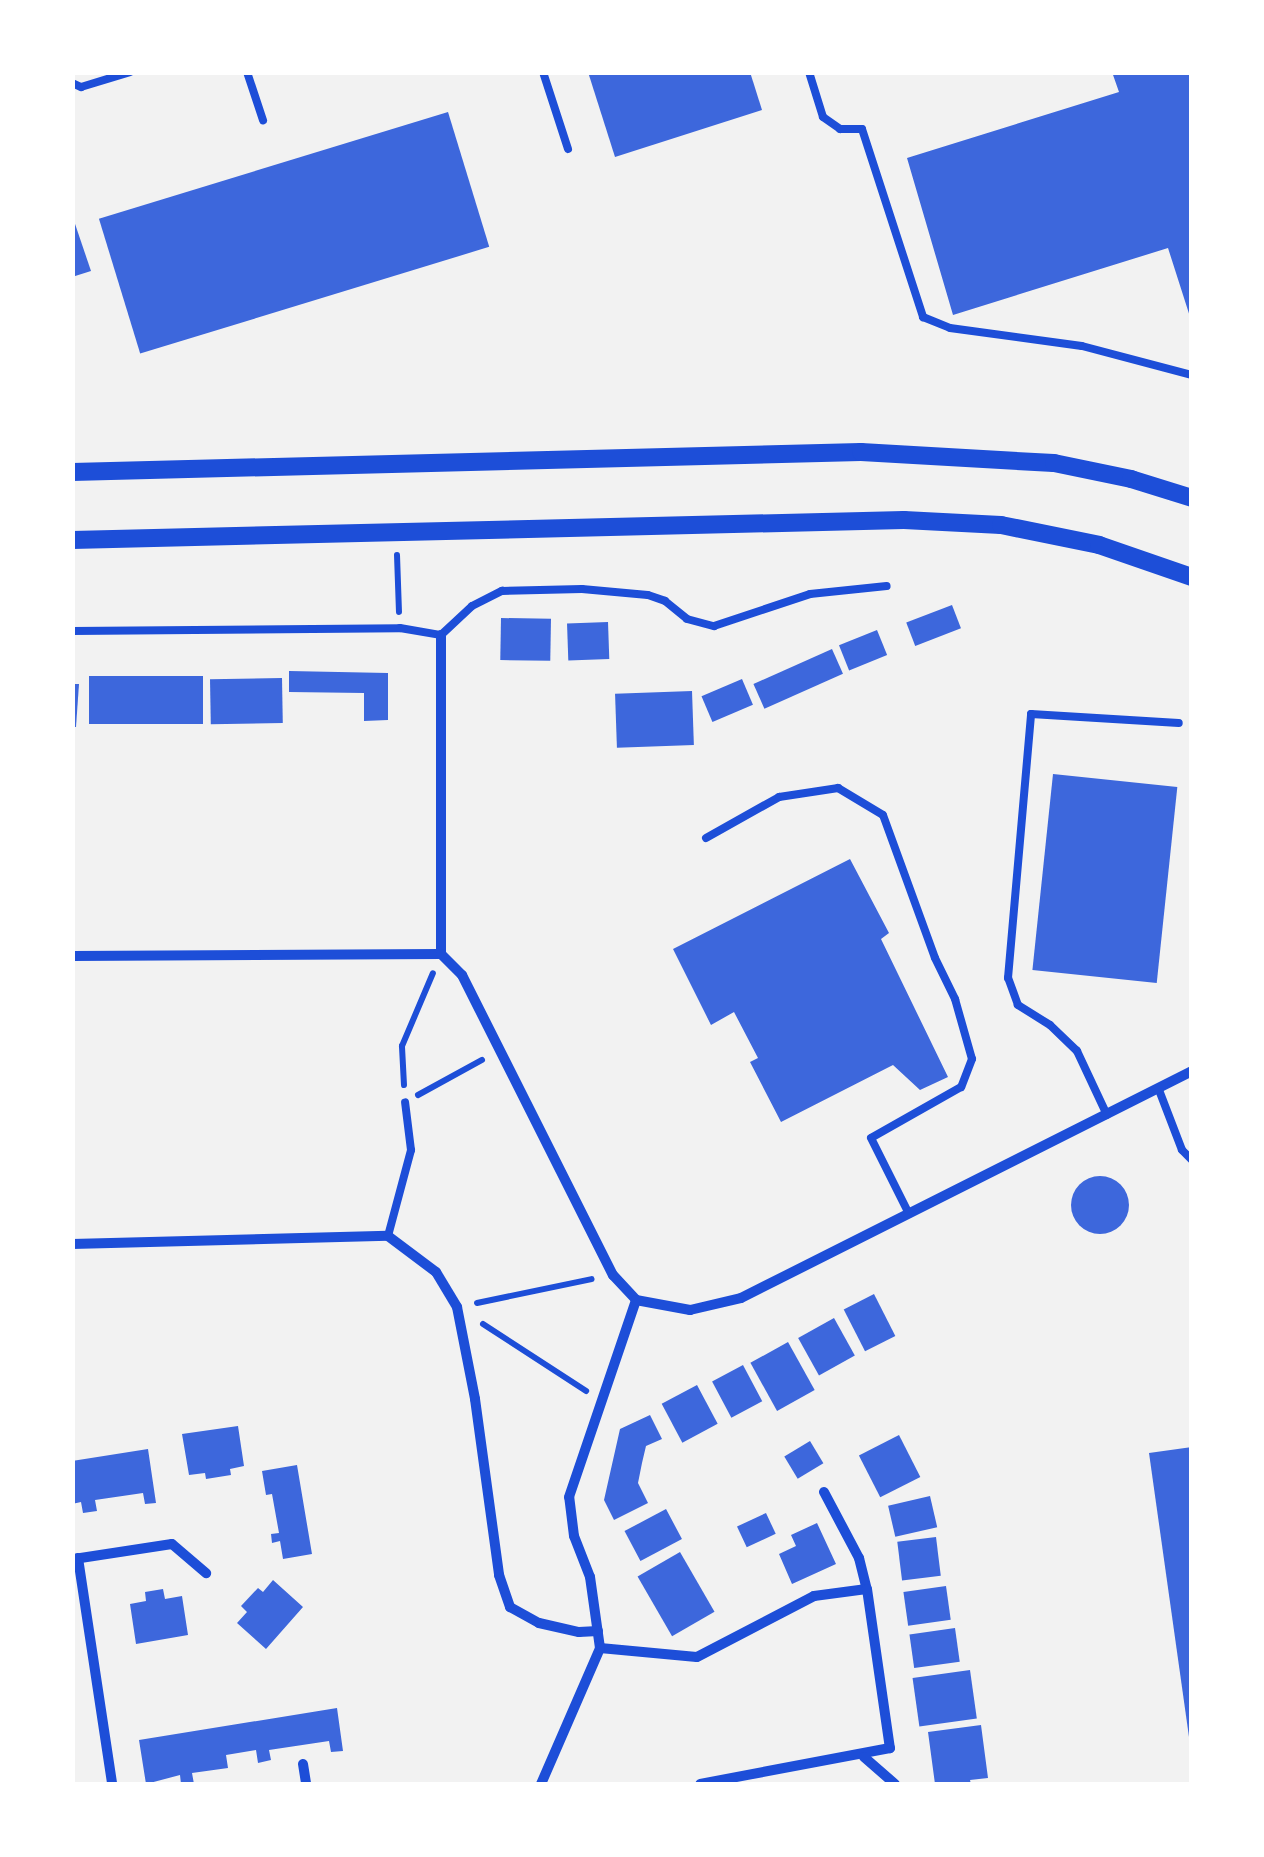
<!DOCTYPE html>
<html>
<head>
<meta charset="utf-8">
<style>
  body { margin:0 }
  #map { position:relative; width:1264px; height:1857px; overflow:hidden; background:#f2f2f2; font-family:"Archivo Narrow",sans-serif }
  div>[style] { position:absolute }
  [style*='--x'] { left:calc(var(--x)*1px); top:calc(var(--y)*1px); width:calc(var(--w)*1px); rotate:calc(var(--a)*1deg) }
  .building>* { inset:0; background:#3d67dc; transform-origin:0 0 }
  .round { border-radius:50% }
  .path>* { height:6px; margin:-3px; padding:0 3px; transform-origin:3px; border-radius:3px; background:#1d4ed8 }
  .service>* { height:8px; margin:-4px; padding:0 4px; transform-origin:4px; border-radius:4px; background:#1d4ed8 }
  .minor>* { height:10px; margin:-5px; padding:0 5px; transform-origin:5px; border-radius:5px; background:#1d4ed8 }
  .tertiary>* { height:18px; margin:-9px; padding:0 9px; transform-origin:9px; border-radius:9px; background:#1d4ed8 }
  span { translate:-50% -50%; white-space:nowrap; text-align:center; line-height:1.15; -webkit-text-stroke:9px #fff; paint-order:stroke }
  .frame { position:absolute; inset:0; border:75px solid #fff; pointer-events:none }
</style>
</head>
<body>
<div id="map">
  <div class="building">
    <div style="clip-path:polygon(588px 72px,750px 72px,762px 110px,615px 157px)"></div>
    <div style="clip-path:polygon(1112px 72px,1192px 72px,1192px 323px,1168px 248px,953px 315px,907px 158px,1119px 92px)"></div>
    <div style="left:448px;top:112px;width:141px;height:365px;rotate:73deg"></div>
    <div style="clip-path:polygon(72px 215px,91px 271px,72px 277px)"></div>
    <div style="left:952px;top:605px;width:25px;height:49px;rotate:69deg"></div>
    <div style="left:501px;top:618px;width:50px;height:42px;rotate:1deg"></div>
    <div style="left:608px;top:622px;width:37px;height:41px;rotate:88deg"></div>
    <div style="left:877px;top:630px;width:27px;height:41px;rotate:68deg"></div>
    <div style="left:832px;top:649px;width:27px;height:86px;rotate:66deg"></div>
    <div style="clip-path:polygon(289px 671px,388px 673px,388px 720px,364px 721px,364px 693px,289px 692px)"></div>
    <div style="left:89px;top:676px;width:114px;height:48px"></div>
    <div style="left:282px;top:678px;width:45px;height:72px;rotate:89deg"></div>
    <div style="left:742px;top:679px;width:28px;height:44px;rotate:67deg"></div>
    <div style="clip-path:polygon(72px 684px,79px 684px,76px 727px,72px 727px)"></div>
    <div style="left:692px;top:691px;width:54px;height:77px;rotate:88deg"></div>
    <div style="left:1053px;top:774px;width:125px;height:197px;rotate:6deg"></div>
    <div style="clip-path:polygon(850px 859px,889px 933px,881px 939px,948px 1077px,920px 1090px,893px 1065px,781px 1122px,750px 1062px,758px 1058px,734px 1012px,711px 1025px,673px 949px)"></div>
    <div class="round" style="left:1071px;top:1176px;width:58px;height:58px"></div>
    <div style="left:874px;top:1294px;width:47px;height:34px;rotate:63deg"></div>
    <div style="left:834px;top:1318px;width:43px;height:41px;rotate:61deg"></div>
    <div style="left:788px;top:1342px;width:55px;height:43px;rotate:61deg"></div>
    <div style="left:743px;top:1365px;width:41px;height:35px;rotate:62deg"></div>
    <div style="left:697px;top:1385px;width:44px;height:40px;rotate:62deg"></div>
    <div style="clip-path:polygon(650px 1415px,662px 1439px,646px 1446px,642px 1463px,638px 1483px,648px 1503px,614px 1520px,604px 1500px,620px 1429px)"></div>
    <div style="clip-path:polygon(238px 1426px,244px 1466px,230px 1469px,231px 1475px,206px 1479px,205px 1473px,189px 1475px,182px 1434px)"></div>
    <div style="left:899px;top:1435px;width:47px;height:45px;rotate:63deg"></div>
    <div style="left:810px;top:1441px;width:26px;height:30px;rotate:59deg"></div>
    <div style="clip-path:polygon(1192px 1447px,1192px 1737px,1189px 1737px,1149px 1453px)"></div>
    <div style="clip-path:polygon(148px 1449px,156px 1503px,145px 1504px,143px 1493px,95px 1500px,97px 1511px,83px 1513px,81px 1502px,72px 1504px,72px 1461px)"></div>
    <div style="clip-path:polygon(297px 1465px,312px 1554px,283px 1559px,280px 1541px,272px 1543px,271px 1534px,279px 1533px,272px 1494px,266px 1495px,262px 1471px)"></div>
    <div style="left:930px;top:1496px;width:32px;height:43px;rotate:77deg"></div>
    <div style="left:666px;top:1509px;width:34px;height:47px;rotate:62deg"></div>
    <div style="left:766px;top:1513px;width:23px;height:32px;rotate:65deg"></div>
    <div style="clip-path:polygon(817px 1523px,836px 1564px,792px 1584px,779px 1554px,796px 1546px,791px 1535px)"></div>
    <div style="left:936px;top:1537px;width:39px;height:39px;rotate:83deg"></div>
    <div style="left:680px;top:1552px;width:69px;height:49px;rotate:60deg"></div>
    <div style="clip-path:polygon(273px 1580px,303px 1607px,266px 1649px,237px 1623px,247px 1612px,241px 1606px,258px 1588px,263px 1592px)"></div>
    <div style="left:946px;top:1586px;width:34px;height:43px;rotate:82deg"></div>
    <div style="clip-path:polygon(163px 1589px,165px 1599px,182px 1596px,188px 1635px,136px 1644px,130px 1604px,146px 1601px,145px 1592px)"></div>
    <div style="left:955px;top:1628px;width:34px;height:46px;rotate:82deg"></div>
    <div style="left:970px;top:1670px;width:49px;height:58px;rotate:82deg"></div>
    <div style="clip-path:polygon(337px 1708px,343px 1751px,331px 1752px,329px 1741px,269px 1750px,271px 1760px,258px 1763px,256px 1750px,226px 1755px,228px 1768px,192px 1773px,194px 1784px,181px 1784px,180px 1775px,146px 1784px,139px 1740px)"></div>
    <div style="clip-path:polygon(981px 1725px,988px 1778px,970px 1780px,971px 1784px,935px 1784px,928px 1732px)"></div>
  </div>
  <div class="path">
    <div style="--x:397;--y:555;--w:57;--a:88"></div>
    <div style="--x:404;--y:1085;--w:39;--a:-93"></div>
    <div style="--x:402;--y:1046;--w:79;--a:-67"></div>
    <div style="--x:418;--y:1095;--w:73;--a:-28.7"></div>
    <div style="--x:477;--y:1303;--w:117;--a:-11.8"></div>
    <div style="--x:483;--y:1324;--w:123;--a:33"></div>
  </div>
  <div class="service">
    <div style="--x:247;--y:72;--w:51;--a:71.6"></div>
    <div style="--x:543;--y:72;--w:81;--a:72"></div>
    <div style="--x:809;--y:72;--w:47;--a:72.7"></div>
    <div style="--x:823;--y:117;--w:21;--a:35"></div>
    <div style="--x:840;--y:129;--w:22;--a:0"></div>
    <div style="--x:862;--y:129;--w:198;--a:72"></div>
    <div style="--x:923;--y:317;--w:29;--a:22"></div>
    <div style="--x:950;--y:328;--w:133;--a:7.8"></div>
    <div style="--x:1082;--y:346;--w:114;--a:14.8"></div>
    <div style="--x:72;--y:83;--w:10;--a:24"></div>
    <div style="--x:81;--y:87;--w:51;--a:-17"></div>
    <div style="--x:72;--y:631;--w:328;--a:-0.5"></div>
    <div style="--x:400;--y:628;--w:42;--a:9.7"></div>
    <div style="--x:441;--y:635;--w:42;--a:-43.1"></div>
    <div style="--x:472;--y:606;--w:34;--a:-27"></div>
    <div style="--x:502;--y:591;--w:80;--a:-1.4"></div>
    <div style="--x:582;--y:589;--w:66;--a:5.2"></div>
    <div style="--x:648;--y:595;--w:18;--a:19"></div>
    <div style="--x:665;--y:601;--w:28;--a:39"></div>
    <div style="--x:687;--y:619;--w:28;--a:15"></div>
    <div style="--x:714;--y:626;--w:101;--a:-18.4"></div>
    <div style="--x:810;--y:594;--w:77;--a:-5.9"></div>
    <div style="--x:706;--y:838;--w:84;--a:-29.3"></div>
    <div style="--x:779;--y:797;--w:60;--a:-8.7"></div>
    <div style="--x:838;--y:788;--w:52;--a:31"></div>
    <div style="--x:883;--y:815;--w:152;--a:70"></div>
    <div style="--x:935;--y:958;--w:46;--a:64"></div>
    <div style="--x:955;--y:999;--w:62;--a:74.2"></div>
    <div style="--x:972;--y:1059;--w:30;--a:111"></div>
    <div style="--x:961;--y:1087;--w:103;--a:150.5"></div>
    <div style="--x:871;--y:1138;--w:85;--a:63.4"></div>
    <div style="--x:1159;--y:1090;--w:64;--a:69"></div>
    <div style="--x:1182;--y:1150;--w:14;--a:45"></div>
    <div style="--x:1107;--y:1115;--w:71;--a:-115.1"></div>
    <div style="--x:1077;--y:1051;--w:37;--a:-136"></div>
    <div style="--x:1050;--y:1025;--w:38;--a:-148"></div>
    <div style="--x:1018;--y:1005;--w:29;--a:-110"></div>
    <div style="--x:1008;--y:978;--w:265;--a:-85"></div>
    <div style="--x:1031;--y:714;--w:148;--a:3.5"></div>
    <div style="--x:388;--y:1236;--w:89;--a:-75"></div>
    <div style="--x:411;--y:1150;--w:48;--a:-97.1"></div>
  </div>
  <div class="minor">
    <div style="--x:441;--y:635;--w:319;--a:90"></div>
    <div style="--x:72;--y:956;--w:369;--a:-0.3"></div>
    <div style="--x:441;--y:954;--w:30;--a:45"></div>
    <div style="--x:462;--y:975;--w:336;--a:63.3"></div>
    <div style="--x:613;--y:1275;--w:34;--a:47"></div>
    <div style="--x:636;--y:1300;--w:55;--a:10.5"></div>
    <div style="--x:690;--y:1310;--w:52;--a:-13.2"></div>
    <div style="--x:741;--y:1298;--w:505;--a:-26.72"></div>
    <div style="--x:72;--y:1244;--w:316;--a:-1.5"></div>
    <div style="--x:388;--y:1236;--w:60;--a:36.9"></div>
    <div style="--x:436;--y:1272;--w:41;--a:59"></div>
    <div style="--x:457;--y:1307;--w:94;--a:78.9"></div>
    <div style="--x:475;--y:1399;--w:178;--a:82.2"></div>
    <div style="--x:499;--y:1575;--w:34;--a:71"></div>
    <div style="--x:510;--y:1607;--w:33;--a:29"></div>
    <div style="--x:539;--y:1623;--w:41;--a:12.7"></div>
    <div style="--x:579;--y:1632;--w:19;--a:-3"></div>
    <div style="--x:824;--y:1492;--w:75;--a:62.1"></div>
    <div style="--x:859;--y:1558;--w:32;--a:76"></div>
    <div style="--x:78;--y:1558;--w:229;--a:81.4"></div>
    <div style="--x:74;--y:1559;--w:99;--a:-8.7"></div>
    <div style="--x:172;--y:1544;--w:45;--a:40.5"></div>
    <div style="--x:600;--y:1648;--w:97;--a:5.3"></div>
    <div style="--x:697;--y:1657;--w:132;--a:-27.5"></div>
    <div style="--x:814;--y:1596;--w:53;--a:-7.5"></div>
    <div style="--x:867;--y:1589;--w:161;--a:81.8"></div>
    <div style="--x:890;--y:1748;--w:193;--a:169.3"></div>
    <div style="--x:864;--y:1757;--w:41;--a:41.1"></div>
    <div style="--x:303;--y:1764;--w:20;--a:81"></div>
    <div style="--x:541;--y:1784;--w:148;--a:-66.5"></div>
    <div style="--x:600;--y:1648;--w:72;--a:-98"></div>
    <div style="--x:590;--y:1577;--w:44;--a:-111.3"></div>
    <div style="--x:574;--y:1536;--w:39;--a:-97"></div>
    <div style="--x:569;--y:1497;--w:208;--a:-71.2"></div>
  </div>
  <div class="tertiary">
    <div style="--x:72;--y:472;--w:789;--a:-1.45"></div>
    <div style="--x:861;--y:452;--w:193;--a:3.3"></div>
    <div style="--x:1054;--y:463;--w:79;--a:11.7"></div>
    <div style="--x:1131;--y:479;--w:64;--a:17.3"></div>
    <div style="--x:72;--y:540;--w:832;--a:-1.38"></div>
    <div style="--x:904;--y:520;--w:97;--a:3"></div>
    <div style="--x:1001;--y:525;--w:100;--a:11.5"></div>
    <div style="--x:1099;--y:545;--w:98;--a:19"></div>
  </div>
  <div class="frame"></div>
</div>
</body>
</html>
